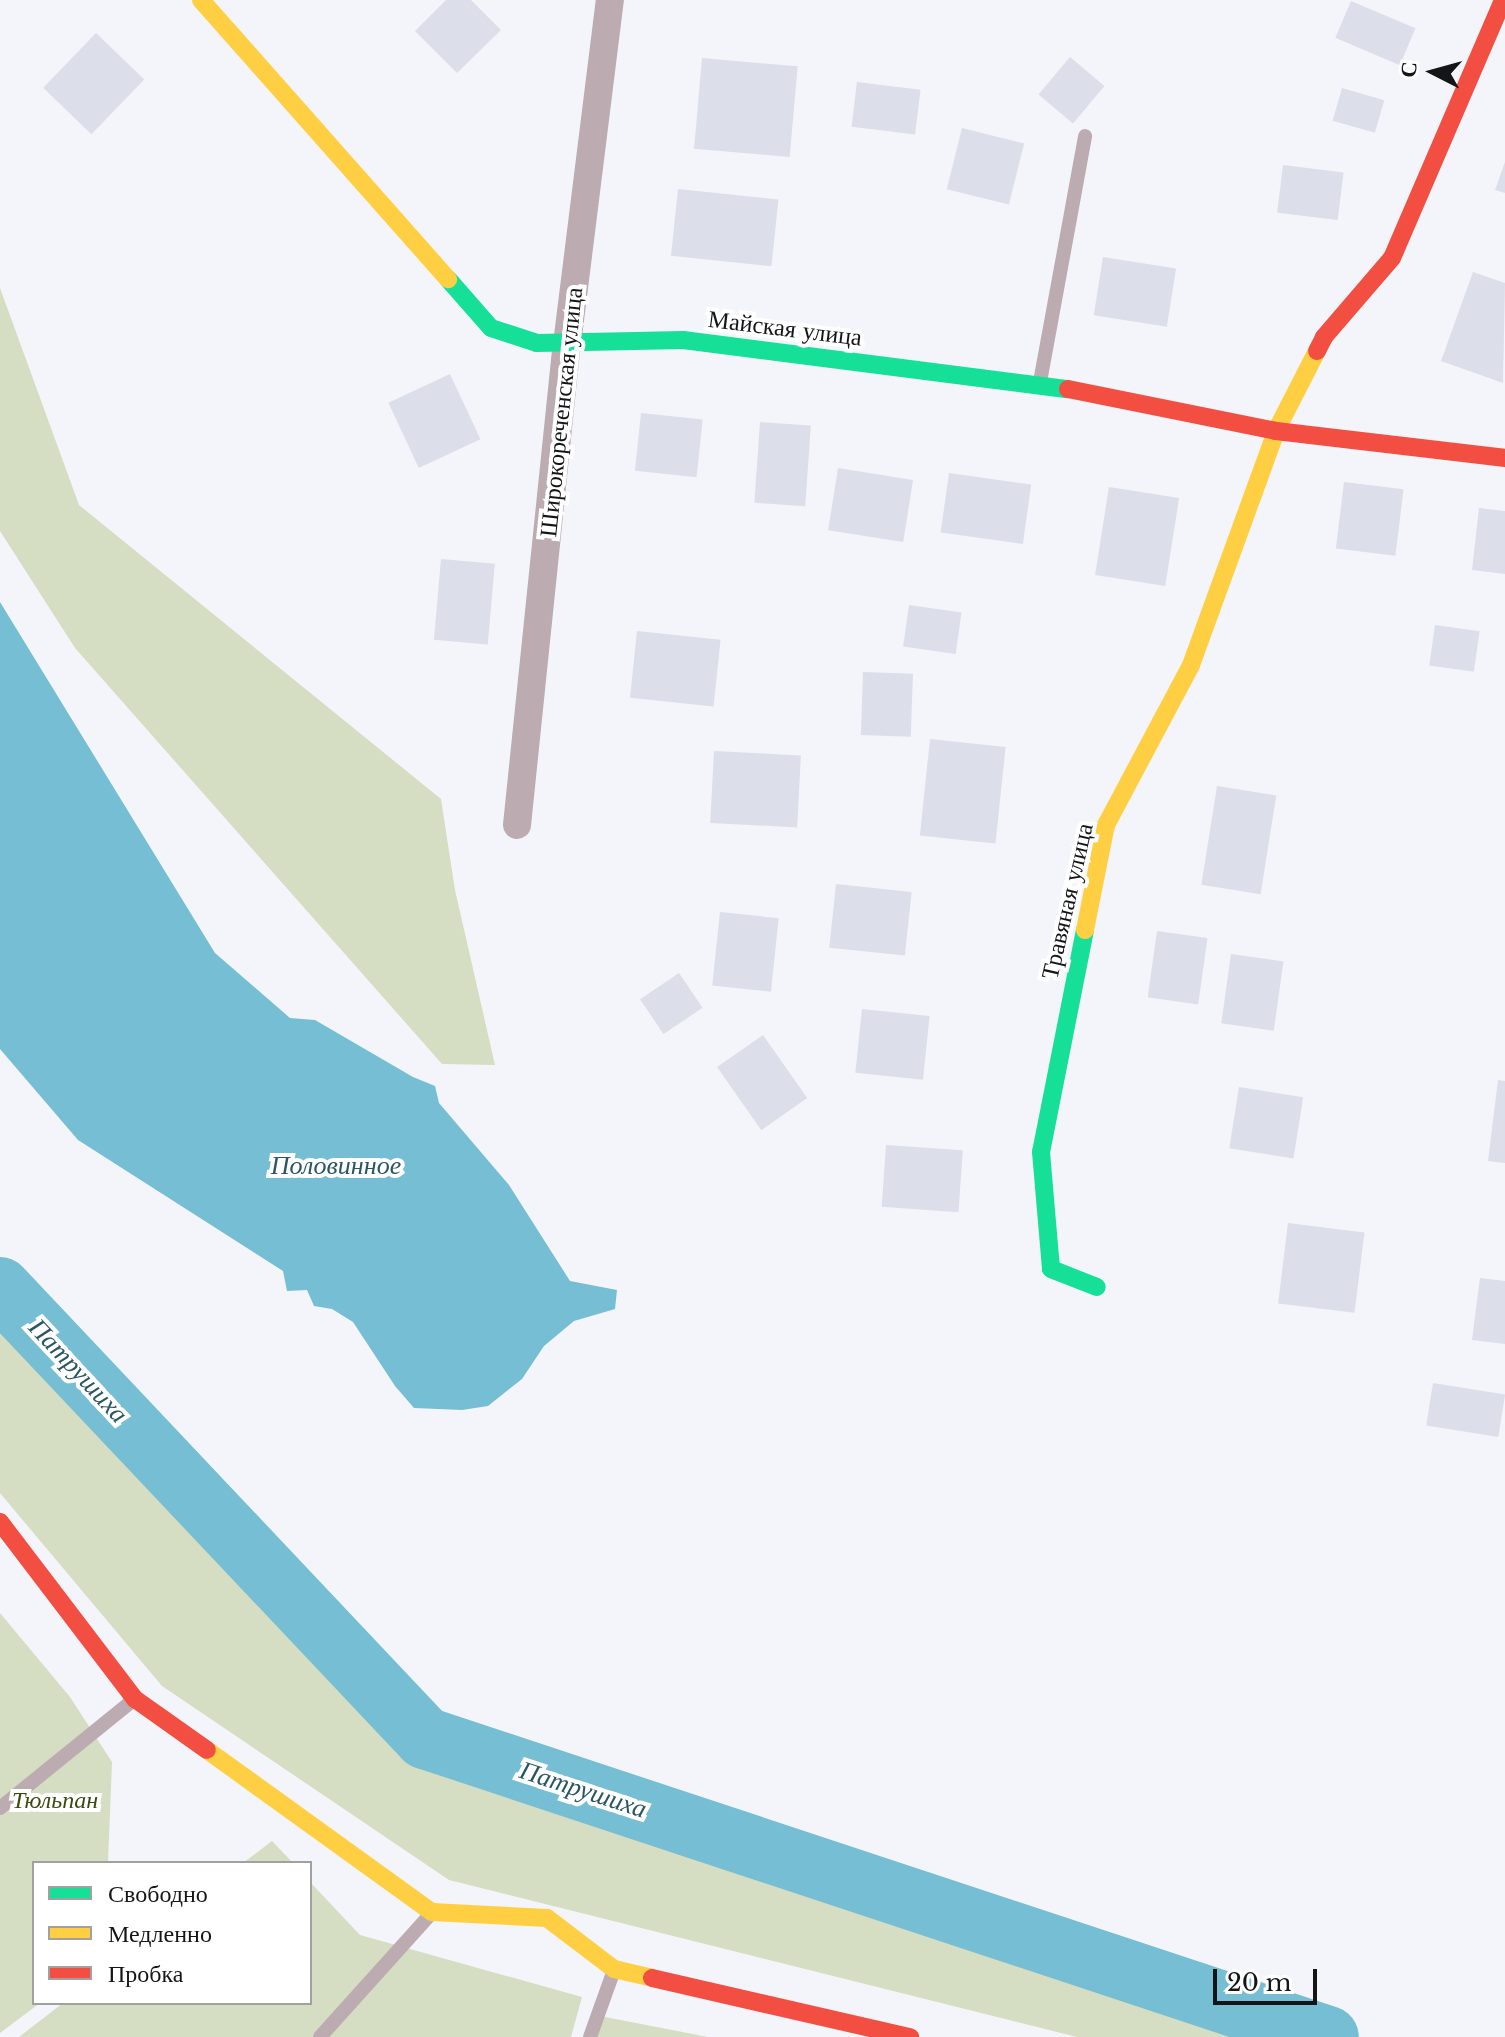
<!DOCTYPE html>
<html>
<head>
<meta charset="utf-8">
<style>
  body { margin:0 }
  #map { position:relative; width:1505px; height:2037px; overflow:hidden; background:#f4f5fa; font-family:"Libre Baskerville",serif }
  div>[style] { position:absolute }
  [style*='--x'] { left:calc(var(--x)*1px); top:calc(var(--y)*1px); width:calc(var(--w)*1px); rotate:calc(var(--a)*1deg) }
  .green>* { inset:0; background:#d5ddc2 }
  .water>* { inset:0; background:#75bed3 }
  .river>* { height:62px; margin:-31px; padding:0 31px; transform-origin:31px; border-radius:31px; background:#75bed3 }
  .building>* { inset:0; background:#dcdee9; transform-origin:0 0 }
  .lane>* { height:14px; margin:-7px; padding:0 7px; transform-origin:7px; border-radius:7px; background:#bcacb1 }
  .street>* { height:28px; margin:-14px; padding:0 14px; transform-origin:14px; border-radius:14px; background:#bcacb1 }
  .fast>* { height:18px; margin:-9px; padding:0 9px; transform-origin:9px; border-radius:9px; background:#16e098 }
  .slow>* { height:18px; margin:-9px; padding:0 9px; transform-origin:9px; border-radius:9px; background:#ffcf43 }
  .jam>* { height:18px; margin:-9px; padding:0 9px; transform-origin:9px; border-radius:9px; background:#f24e42 }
  span { translate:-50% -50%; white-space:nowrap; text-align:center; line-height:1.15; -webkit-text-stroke:8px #fff; paint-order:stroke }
  .street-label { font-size:24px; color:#141517 }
  .park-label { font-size:24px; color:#3e4910; font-style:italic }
  .water-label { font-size:26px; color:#2a5663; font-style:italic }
  .legend { position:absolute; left:32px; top:1861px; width:280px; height:144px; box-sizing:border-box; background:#fff; border:2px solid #a1a1a2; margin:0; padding:10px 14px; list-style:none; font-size:24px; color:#141517 }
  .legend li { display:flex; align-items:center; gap:16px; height:40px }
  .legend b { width:40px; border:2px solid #a1a1a2 }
  .north { position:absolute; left:1393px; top:32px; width:80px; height:80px; -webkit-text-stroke:6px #fff; paint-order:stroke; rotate:276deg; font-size:22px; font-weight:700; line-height:32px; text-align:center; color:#141517 }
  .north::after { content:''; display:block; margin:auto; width:28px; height:36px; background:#141517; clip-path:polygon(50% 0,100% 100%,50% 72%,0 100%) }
  .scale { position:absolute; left:1213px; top:1969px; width:104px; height:36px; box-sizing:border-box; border:4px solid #141517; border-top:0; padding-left:10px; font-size:24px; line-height:28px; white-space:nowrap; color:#141517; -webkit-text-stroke:6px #fff; paint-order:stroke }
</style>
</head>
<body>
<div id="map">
  <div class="green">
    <div style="clip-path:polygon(0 288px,79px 505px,441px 799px,455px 890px,495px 1065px,442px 1064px,75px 648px,0 531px)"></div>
    <div style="clip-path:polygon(0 1317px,410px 1754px,1289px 2037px,1077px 2037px,449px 1880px,162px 1686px,0 1493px)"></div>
    <div style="clip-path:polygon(0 1613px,70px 1697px,112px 1762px,108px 1863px,34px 1863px,34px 2003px,40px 2003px,0 2033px)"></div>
    <div style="clip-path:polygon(272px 1841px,293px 1863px,243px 1863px)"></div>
    <div style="clip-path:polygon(310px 1882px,360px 1935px,582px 1997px,571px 2037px,19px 2037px,63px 2003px,310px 2003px)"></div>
    <div style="clip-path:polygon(600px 2016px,708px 2037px,594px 2037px)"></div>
  </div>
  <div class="water">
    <div style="clip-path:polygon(0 602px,215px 953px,290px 1018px,315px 1020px,413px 1077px,435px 1086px,439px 1103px,509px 1185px,570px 1281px,617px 1290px,615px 1309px,574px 1321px,544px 1346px,522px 1379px,488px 1406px,462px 1410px,414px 1408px,395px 1386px,353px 1322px,332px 1309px,314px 1306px,307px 1290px,287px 1291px,283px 1271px,78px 1140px,0 1049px)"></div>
  </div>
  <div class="river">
    <div style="--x:0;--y:1288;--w:619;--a:46.64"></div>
    <div style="--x:425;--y:1738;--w:951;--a:18.32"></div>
  </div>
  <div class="building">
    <div style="clip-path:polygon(446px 0,471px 0,501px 30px,457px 73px,415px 31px)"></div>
    <div style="left:1351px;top:1px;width:70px;height:40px;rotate:23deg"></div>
    <div style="left:96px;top:33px;width:67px;height:76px;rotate:44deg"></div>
    <div style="left:1070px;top:57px;width:45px;height:49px;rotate:40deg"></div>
    <div style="left:702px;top:58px;width:96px;height:91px;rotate:5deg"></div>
    <div style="left:857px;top:82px;width:64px;height:45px;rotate:7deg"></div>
    <div style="left:1342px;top:88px;width:44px;height:34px;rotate:16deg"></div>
    <div style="left:962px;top:128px;width:64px;height:63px;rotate:14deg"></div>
    <div style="clip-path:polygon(1505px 162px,1505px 193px,1495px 190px)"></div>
    <div style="left:1283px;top:165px;width:61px;height:48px;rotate:7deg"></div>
    <div style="left:678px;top:189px;width:101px;height:67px;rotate:6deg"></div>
    <div style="left:1103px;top:257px;width:74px;height:59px;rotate:9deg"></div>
    <div style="clip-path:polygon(1473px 272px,1505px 283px,1503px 383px,1441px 361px)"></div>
    <div style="left:450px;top:374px;width:72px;height:68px;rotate:65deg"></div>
    <div style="left:641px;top:413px;width:62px;height:58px;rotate:6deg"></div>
    <div style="left:760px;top:422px;width:51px;height:81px;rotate:4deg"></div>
    <div style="left:838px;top:468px;width:76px;height:63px;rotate:9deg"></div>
    <div style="left:949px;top:473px;width:83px;height:60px;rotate:8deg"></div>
    <div style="left:1344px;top:482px;width:60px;height:67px;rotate:7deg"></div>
    <div style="left:1109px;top:487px;width:71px;height:89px;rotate:9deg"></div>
    <div style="clip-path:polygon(1479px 508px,1505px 511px,1505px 574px,1472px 570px)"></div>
    <div style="left:441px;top:559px;width:54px;height:81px;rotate:5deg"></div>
    <div style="left:909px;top:605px;width:53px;height:42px;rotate:8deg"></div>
    <div style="left:1435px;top:625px;width:45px;height:41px;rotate:8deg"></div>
    <div style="left:637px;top:631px;width:84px;height:67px;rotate:6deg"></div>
    <div style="left:863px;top:672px;width:50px;height:63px;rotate:2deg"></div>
    <div style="left:930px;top:739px;width:76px;height:97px;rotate:6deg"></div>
    <div style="left:714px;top:751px;width:87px;height:72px;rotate:3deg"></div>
    <div style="left:1217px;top:786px;width:60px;height:100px;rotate:9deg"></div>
    <div style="left:836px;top:884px;width:76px;height:64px;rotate:6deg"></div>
    <div style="left:720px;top:912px;width:59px;height:74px;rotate:6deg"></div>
    <div style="left:1157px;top:931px;width:51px;height:67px;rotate:8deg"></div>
    <div style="left:1231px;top:954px;width:53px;height:70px;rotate:8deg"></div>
    <div style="left:679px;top:973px;width:42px;height:47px;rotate:56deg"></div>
    <div style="left:862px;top:1009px;width:68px;height:64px;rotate:6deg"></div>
    <div style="left:763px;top:1035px;width:77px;height:56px;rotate:55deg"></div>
    <div style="clip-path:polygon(1498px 1080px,1505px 1081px,1505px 1163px,1488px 1161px)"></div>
    <div style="left:1239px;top:1087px;width:65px;height:62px;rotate:9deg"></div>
    <div style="left:886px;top:1145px;width:77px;height:62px;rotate:4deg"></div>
    <div style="left:1288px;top:1223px;width:77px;height:81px;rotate:7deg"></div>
    <div style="clip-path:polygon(1480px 1278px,1505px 1281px,1505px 1344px,1472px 1340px)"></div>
    <div style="left:1433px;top:1383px;width:73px;height:43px;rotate:9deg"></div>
  </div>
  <div class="lane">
    <div style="--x:1040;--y:382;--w:250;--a:-79.6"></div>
    <div style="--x:0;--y:1808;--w:170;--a:-39"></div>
    <div style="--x:320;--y:2037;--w:164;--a:-48"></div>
    <div style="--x:590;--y:2037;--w:71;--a:-70.3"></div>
  </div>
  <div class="street">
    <div style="--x:517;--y:825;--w:484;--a:-84.1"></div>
    <div style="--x:567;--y:344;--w:347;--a:-82.9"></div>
  </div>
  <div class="fast">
    <div style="--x:448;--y:279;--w:65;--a:48.7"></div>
    <div style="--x:491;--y:328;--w:48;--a:18.1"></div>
    <div style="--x:537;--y:343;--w:146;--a:-1.2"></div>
    <div style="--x:683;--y:340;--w:388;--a:7.3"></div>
    <div style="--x:1085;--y:930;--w:226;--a:101.2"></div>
    <div style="--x:1041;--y:1152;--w:117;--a:85.1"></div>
    <div style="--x:1051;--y:1269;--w:49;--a:21.4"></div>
  </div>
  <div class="slow">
    <div style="--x:201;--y:0;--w:373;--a:48.5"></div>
    <div style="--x:1085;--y:930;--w:107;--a:-78.7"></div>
    <div style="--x:1106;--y:825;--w:181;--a:-62"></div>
    <div style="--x:1191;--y:665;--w:249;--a:-70"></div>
    <div style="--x:1276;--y:431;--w:90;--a:-62.9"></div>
    <div style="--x:207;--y:1750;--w:277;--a:35.8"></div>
    <div style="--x:432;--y:1912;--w:115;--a:3"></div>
    <div style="--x:547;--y:1918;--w:84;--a:37.3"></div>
    <div style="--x:614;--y:1969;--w:39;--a:13"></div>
  </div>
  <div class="jam">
    <div style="--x:1317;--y:351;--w:16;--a:-63"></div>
    <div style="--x:1324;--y:337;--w:104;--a:-49.3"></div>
    <div style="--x:1392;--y:258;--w:281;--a:-66.7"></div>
    <div style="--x:1068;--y:389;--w:212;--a:11.4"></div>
    <div style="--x:1276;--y:431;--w:231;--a:6.7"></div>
    <div style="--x:0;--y:1522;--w:223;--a:52.7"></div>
    <div style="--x:135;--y:1699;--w:88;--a:35.3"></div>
    <div style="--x:652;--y:1978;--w:265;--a:12.9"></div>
  </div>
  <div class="street-label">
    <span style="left:785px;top:328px;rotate:7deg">Майская улица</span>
    <span style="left:561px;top:412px;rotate:-84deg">Широкореченская улица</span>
    <span style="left:1067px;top:901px;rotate:-77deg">Травяная улица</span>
  </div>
  <div class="park-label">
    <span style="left:55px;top:1800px">Тюльпан</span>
  </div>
  <div class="water-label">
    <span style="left:336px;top:1166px">Половинное</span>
    <span style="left:78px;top:1371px;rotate:47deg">Патрушиха</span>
    <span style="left:583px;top:1790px;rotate:18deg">Патрушиха</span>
  </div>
  <ul class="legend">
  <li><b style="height:10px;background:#16e098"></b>Свободно</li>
  <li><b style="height:10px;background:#ffcf43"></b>Медленно</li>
  <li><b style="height:10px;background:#f24e42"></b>Пробка</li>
  </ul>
  <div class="north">С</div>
  <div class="scale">20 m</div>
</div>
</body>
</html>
